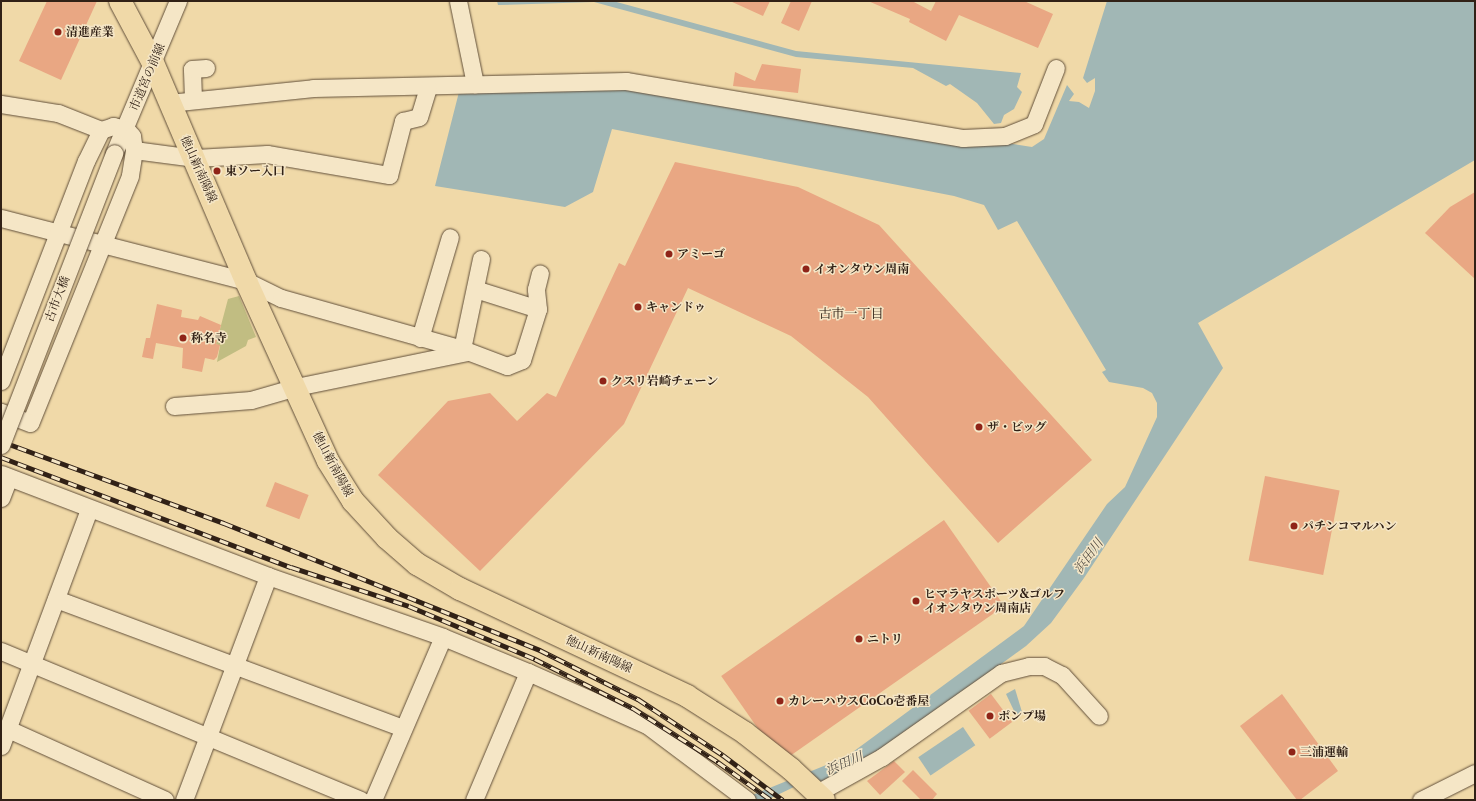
<!DOCTYPE html>
<html>
<head>
<meta charset="utf-8">
<style>
  body { margin:0 }
  #map { position:relative; width:1476px; height:801px; overflow:hidden; background:#f0d9a8; font-family:"Libre Caslon Text","Noto Serif JP",serif }
  div>[style] { position:absolute }
  [style*='--x'] { left:calc(var(--x)*1px); top:calc(var(--y)*1px); width:calc(var(--w)*1px); rotate:calc(var(--a)*1deg) }
  .green>* { inset:0; background:#c1bd82 }
  .water>* { inset:0; background:#a1b7b5; transform-origin:0 0 }
  .building>* { inset:0; background:#e9a783; transform-origin:0 0 }
  .roads { filter:drop-shadow(0 0 1px #614f3a) drop-shadow(0 0 1px #614f3a) }
  .minor>* { height:17px; margin:-8.5px; padding:0 8.5px; transform-origin:8.5px; border-radius:8.5px; background:#f5e6c6 }
  .major>* { height:22px; margin:-11px; padding:0 11px; transform-origin:11px; border-radius:11px; background:#f0d9a8 }
  .rail>* { height:4.5px; margin-top:-2.25px; transform-origin:0; background:repeating-linear-gradient(90deg,#f5e6c6 0 9px,#312116 0 18px); box-sizing:border-box; border-block:1px solid #312116 }
  .bridges { filter:drop-shadow(0 0 1px #614f3a) drop-shadow(0 0 1px #614f3a) }
  .minor-bridge>* { height:17px; margin:-8.5px; padding:0 8.5px; transform-origin:8.5px; border-radius:8.5px; background:#f5e6c6 }
  .dots>* { width:11px; height:11px; translate:-50% -50%; box-sizing:border-box; border:2px solid #f5e6c6; border-radius:50% }
  span { translate:-50% -50%; white-space:nowrap; text-align:center; line-height:1.15; -webkit-text-stroke:3px #f5e6c6; paint-order:stroke }
  .poi-label { font-size:12px; color:#312116; font-weight:700 }
  .left { translate:0 -50%; text-align:left }
  .street-label { font-size:12px; color:#312116 }
  .neighbourhood-label { font-size:13px; color:#312116 }
  .water-label { font-size:13px; color:#534e46; font-style:italic }
  .frame { position:absolute; inset:0; border:2px solid #312116; pointer-events:none }
</style>
</head>
<body>
<div id="map">
  <div class="green">
    <div style="clip-path:polygon(239px 296px,256px 337px,248px 340px,246px 346px,217px 362px,220px 346px,216px 344px,228px 299px)"></div>
  </div>
  <div class="water">
    <div style="clip-path:polygon(497px 1px,613px 1px,796px 51px,1021px 73px,1017px 87px,1022px 92px,1014px 109px,1004px 115px,1001px 123px,994px 124px,977px 103px,950px 84px,946px 86px,913px 68px,796px 57px,594px 2px,498px 5px)"></div>
    <div style="clip-path:polygon(1107px 1px,1475px 1px,1475px 160px,1198px 323px,1223px 368px,1084px 578px,1051px 623px,1026px 646px,879px 753px,825px 781px,796px 786px,767px 800px,740px 800px,846px 757px,1024px 626px,1107px 504px,1125px 487px,1157px 417px,1157px 403px,1152px 393px,1143px 388px,1109px 382px,1102px 372px,1106px 370px,1017px 221px,998px 230px,984px 205px,954px 196px,612px 129px,593px 192px,565px 207px,435px 186px,459px 92px,626px 85px,1032px 147px,1044px 139px,1067px 85px,1074px 94px,1069px 101px,1079px 102px,1089px 108px,1095px 91px,1095px 78px,1087px 83px,1083px 78px)"></div>
    <div style="clip-path:polygon(1015px 689px,1022px 712px,1016px 715px,1006px 694px)"></div>
    <div style="left:963px;top:727px;width:22px;height:54px;rotate:56deg"></div>
  </div>
  <div class="building">
    <div style="clip-path:polygon(47px 1px,97px 1px,61px 80px,19px 61px)"></div>
    <div style="clip-path:polygon(730px 1px,770px 1px,763px 16px)"></div>
    <div style="clip-path:polygon(791px 1px,812px 1px,799px 31px,781px 23px)"></div>
    <div style="clip-path:polygon(868px 1px,912px 1px,931px 11px,936px 1px,1024px 1px,1053px 14px,1038px 48px,959px 15px,946px 41px,909px 22px,910px 19px)"></div>
    <div style="clip-path:polygon(762px 64px,801px 69px,798px 93px,733px 86px,735px 72px,755px 81px)"></div>
    <div style="clip-path:polygon(675px 162px,798px 187px,879px 225px,1092px 460px,998px 543px,868px 397px,791px 336px,688px 288px,624px 424px,480px 571px,378px 475px,448px 401px,490px 393px,517px 421px,547px 393px,556px 397px,619px 263px,625px 266px)"></div>
    <div style="clip-path:polygon(1475px 192px,1475px 279px,1425px 233px,1450px 207px)"></div>
    <div style="clip-path:polygon(157px 304px,182px 310px,181px 317px,198px 320px,200px 316px,221px 325px,216px 344px,220px 345px,217px 357px,214px 360px,205px 358px,202px 372px,182px 368px,183px 348px,156px 343px,153px 359px,142px 357px,146px 338px,150px 338px)"></div>
    <div style="left:1265px;top:476px;width:76px;height:86px;rotate:11deg"></div>
    <div style="left:275px;top:482px;width:36px;height:26px;rotate:21deg"></div>
    <div style="left:944px;top:520px;width:105px;height:272px;rotate:55deg"></div>
    <div style="left:991px;top:694px;width:35px;height:28px;rotate:53deg"></div>
    <div style="clip-path:polygon(1282px 694px,1338px 771px,1300px 800px,1297px 800px,1240px 726px)"></div>
    <div style="clip-path:polygon(894px 761px,905px 772px,880px 795px,867px 781px)"></div>
    <div style="clip-path:polygon(913px 770px,937px 794px,932px 800px,921px 800px,902px 781px)"></div>
  </div>
  <div class="roads">
    <div class="minor">
      <div style="--x:458;--y:1;--w:85;--a:78.4"></div>
      <div style="--x:193;--y:99;--w:30;--a:-92"></div>
      <div style="--x:192;--y:69;--w:14;--a:-4"></div>
      <div style="--x:169;--y:103;--w:145;--a:-5.9"></div>
      <div style="--x:313;--y:88;--w:313;--a:-1.3"></div>
      <div style="--x:626;--y:81;--w:342;--a:9.6"></div>
      <div style="--x:963;--y:138;--w:42;--a:-2.7"></div>
      <div style="--x:1005;--y:136;--w:31;--a:-22"></div>
      <div style="--x:1034;--y:124;--w:60;--a:-68.6"></div>
      <div style="--x:1;--y:104;--w:58;--a:9"></div>
      <div style="--x:58;--y:113;--w:46;--a:21.6"></div>
      <div style="--x:134;--y:150;--w:62;--a:7.5"></div>
      <div style="--x:195;--y:158;--w:72;--a:-3.2"></div>
      <div style="--x:267;--y:154;--w:124;--a:9.8"></div>
      <div style="--x:389;--y:175;--w:56;--a:-75.5"></div>
      <div style="--x:403;--y:121;--w:16;--a:-14"></div>
      <div style="--x:419;--y:117;--w:31;--a:-73"></div>
      <div style="--x:114;--y:153;--w:165;--a:-67.2"></div>
      <div style="--x:1;--y:218;--w:253;--a:14.4"></div>
      <div style="--x:246;--y:281;--w:39;--a:26"></div>
      <div style="--x:281;--y:298;--w:188;--a:15.7"></div>
      <div style="--x:462;--y:349;--w:48;--a:20.7"></div>
      <div style="--x:507;--y:366;--w:16;--a:-22"></div>
      <div style="--x:522;--y:360;--w:53;--a:-72.6"></div>
      <div style="--x:538;--y:309;--w:20;--a:-96"></div>
      <div style="--x:536;--y:289;--w:16;--a:-76"></div>
      <div style="--x:475;--y:289;--w:66;--a:17.6"></div>
      <div style="--x:420;--y:338;--w:105;--a:-73.5"></div>
      <div style="--x:462;--y:349;--w:92;--a:-78.1"></div>
      <div style="--x:1;--y:381;--w:236;--a:-68.9"></div>
      <div style="--x:86;--y:161;--w:34;--a:-64"></div>
      <div style="--x:101;--y:130;--w:13;--a:-18"></div>
      <div style="--x:113;--y:126;--w:13;--a:13"></div>
      <div style="--x:126;--y:129;--w:9;--a:49"></div>
      <div style="--x:132;--y:136;--w:14;--a:82"></div>
      <div style="--x:134;--y:150;--w:26;--a:99"></div>
      <div style="--x:130;--y:176;--w:266;--a:112"></div>
      <div style="--x:30;--y:423;--w:31;--a:-159"></div>
      <div style="--x:174;--y:406;--w:77;--a:-4.5"></div>
      <div style="--x:251;--y:400;--w:47;--a:-16.1"></div>
      <div style="--x:296;--y:387;--w:175;--a:-11.6"></div>
      <div style="--x:1;--y:474;--w:286;--a:20.9"></div>
      <div style="--x:268;--y:576;--w:185;--a:19.2"></div>
      <div style="--x:443;--y:637;--w:92;--a:22.4"></div>
      <div style="--x:528;--y:672;--w:130;--a:24"></div>
      <div style="--x:647;--y:725;--w:125;--a:36.9"></div>
      <div style="--x:1;--y:498;--w:22;--a:-69"></div>
      <div style="--x:56;--y:599;--w:369;--a:20.4"></div>
      <div style="--x:1;--y:651;--w:389;--a:22.5"></div>
      <div style="--x:8;--y:729;--w:172;--a:24.3"></div>
      <div style="--x:1;--y:746;--w:252;--a:-69.6"></div>
      <div style="--x:817;--y:793;--w:74;--a:-29"></div>
      <div style="--x:882;--y:757;--w:146;--a:-35.2"></div>
      <div style="--x:1001;--y:673;--w:29;--a:-14"></div>
      <div style="--x:1029;--y:666;--w:15;--a:0"></div>
      <div style="--x:1044;--y:666;--w:20;--a:27"></div>
      <div style="--x:1062;--y:675;--w:55;--a:47.9"></div>
      <div style="--x:184;--y:800;--w:239;--a:-69.4"></div>
      <div style="--x:373;--y:800;--w:177;--a:-66.8"></div>
      <div style="--x:474;--y:800;--w:139;--a:-67.1"></div>
      <div style="--x:1421;--y:800;--w:60;--a:-26.6"></div>
    </div>
    <div class="major">
      <div style="--x:120;--y:1;--w:70;--a:62"></div>
      <div style="--x:153;--y:63;--w:237;--a:66.9"></div>
      <div style="--x:246;--y:281;--w:198;--a:65.5"></div>
      <div style="--x:328;--y:461;--w:47;--a:58"></div>
      <div style="--x:353;--y:501;--w:50;--a:47.4"></div>
      <div style="--x:387;--y:538;--w:40;--a:41"></div>
      <div style="--x:417;--y:564;--w:50;--a:30.2"></div>
      <div style="--x:460;--y:589;--w:251;--a:25.2"></div>
      <div style="--x:687;--y:696;--w:69;--a:32.5"></div>
      <div style="--x:745;--y:733;--w:58;--a:38"></div>
      <div style="--x:791;--y:769;--w:45;--a:43.2"></div>
    </div>
  </div>
  <div class="rail">
    <div style="--x:1;--y:441;--w:238;--a:20.2"></div>
    <div style="--x:224;--y:523;--w:341;--a:21.9"></div>
    <div style="--x:540;--y:650;--w:110;--a:26.6"></div>
    <div style="--x:638;--y:699;--w:102;--a:33.4"></div>
    <div style="--x:723;--y:755;--w:75;--a:36.9"></div>
    <div style="--x:1;--y:457;--w:310;--a:20.8"></div>
    <div style="--x:291;--y:567;--w:124;--a:18.3"></div>
    <div style="--x:409;--y:606;--w:137;--a:22.8"></div>
    <div style="--x:535;--y:659;--w:110;--a:26.6"></div>
    <div style="--x:633;--y:708;--w:101;--a:32.4"></div>
    <div style="--x:718;--y:762;--w:65;--a:35.6"></div>
  </div>
  <div class="bridges">
    <div class="minor-bridge">
      <div style="--x:1;--y:445;--w:313;--a:-68.8"></div>
    </div>
  </div>
  <div class="dots">
    <div style="left:58px;top:32px;background:#8f2418"></div>
    <div style="left:217px;top:171px;background:#8f2418"></div>
    <div style="left:669px;top:254px;background:#8f2418"></div>
    <div style="left:806px;top:269px;background:#8f2418"></div>
    <div style="left:638px;top:307px;background:#8f2418"></div>
    <div style="left:183px;top:338px;background:#8f2418"></div>
    <div style="left:603px;top:381px;background:#8f2418"></div>
    <div style="left:979px;top:427px;background:#8f2418"></div>
    <div style="left:1294px;top:526px;background:#8f2418"></div>
    <div style="left:916px;top:601px;background:#8f2418"></div>
    <div style="left:859px;top:639px;background:#8f2418"></div>
    <div style="left:780px;top:701px;background:#8f2418"></div>
    <div style="left:990px;top:716px;background:#8f2418"></div>
    <div style="left:1292px;top:752px;background:#8f2418"></div>
  </div>
  <div class="poi-label">
    <span class="left" style="left:66px;top:32px">清進産業</span>
    <span class="left" style="left:225px;top:171px">東ソー入口</span>
    <span class="left" style="left:677px;top:254px">アミーゴ</span>
    <span class="left" style="left:814px;top:269px">イオンタウン周南</span>
    <span class="left" style="left:646px;top:307px">キャンドゥ</span>
    <span class="left" style="left:191px;top:338px">称名寺</span>
    <span class="left" style="left:611px;top:381px">クスリ岩崎チェーン</span>
    <span class="left" style="left:987px;top:427px">ザ・ビッグ</span>
    <span class="left" style="left:1302px;top:526px">パチンコマルハン</span>
    <span class="left" style="left:924px;top:601px">ヒマラヤスポーツ&amp;ゴルフ<br>イオンタウン周南店</span>
    <span class="left" style="left:867px;top:639px">ニトリ</span>
    <span class="left" style="left:788px;top:701px">カレーハウスCoCo壱番屋</span>
    <span class="left" style="left:998px;top:716px">ポンプ場</span>
    <span class="left" style="left:1300px;top:752px">三浦運輸</span>
  </div>
  <div class="street-label">
    <span style="left:147px;top:77px;rotate:-67deg">市道宮の前線</span>
    <span style="left:199px;top:169px;rotate:66deg">徳山新南陽線</span>
    <span style="left:57px;top:299px;rotate:-69deg">古市大橋</span>
    <span style="left:333px;top:464px;rotate:62deg">徳山新南陽線</span>
    <span style="left:599px;top:654px;rotate:25deg">徳山新南陽線</span>
  </div>
  <div class="neighbourhood-label">
    <span style="left:851px;top:313px">古市一丁目</span>
  </div>
  <div class="water-label">
    <span style="left:1088px;top:556px;rotate:-53deg">浜田川</span>
    <span style="left:844px;top:763px;rotate:-23deg">浜田川</span>
  </div>
  <div class="frame"></div>
</div>
</body>
</html>
